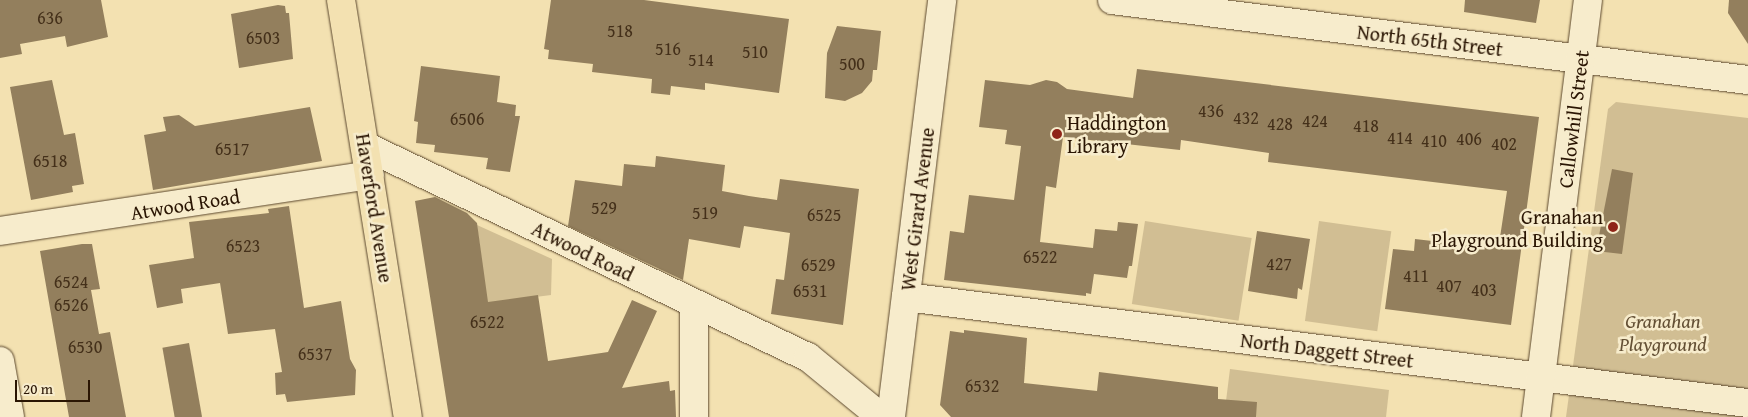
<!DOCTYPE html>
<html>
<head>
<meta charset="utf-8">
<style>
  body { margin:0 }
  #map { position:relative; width:1748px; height:417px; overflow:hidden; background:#f3e1b1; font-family:"Gentium Book Plus",serif }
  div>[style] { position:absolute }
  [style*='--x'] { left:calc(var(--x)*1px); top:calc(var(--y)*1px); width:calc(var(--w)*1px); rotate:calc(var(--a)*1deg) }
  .green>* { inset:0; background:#d1be93; transform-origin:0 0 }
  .building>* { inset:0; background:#937f5d; transform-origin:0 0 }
  .roads { filter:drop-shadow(0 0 1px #5c482e) drop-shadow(0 0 1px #5c482e) }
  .minor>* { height:28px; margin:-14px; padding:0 14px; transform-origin:14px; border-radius:14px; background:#f7eccc }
  .major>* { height:28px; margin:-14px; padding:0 14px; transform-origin:14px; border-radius:14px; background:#f3e1b1 }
  .dots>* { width:14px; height:14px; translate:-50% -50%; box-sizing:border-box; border:2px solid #f7eccc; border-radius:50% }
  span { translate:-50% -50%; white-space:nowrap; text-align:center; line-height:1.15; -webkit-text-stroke:5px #f7eccc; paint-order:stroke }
  .number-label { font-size:18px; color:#44301a }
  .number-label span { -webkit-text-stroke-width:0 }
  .street-label { font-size:20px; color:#2a1503 }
  .poi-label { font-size:20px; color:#2a1503 }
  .left { translate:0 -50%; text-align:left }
  .right { translate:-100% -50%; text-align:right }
  .park-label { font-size:20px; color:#645035; font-style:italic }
  .scale { position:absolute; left:15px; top:380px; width:75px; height:22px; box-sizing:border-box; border:2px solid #2a1503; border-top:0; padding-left:6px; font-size:15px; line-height:18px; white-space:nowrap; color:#2a1503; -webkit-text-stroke:4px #f7eccc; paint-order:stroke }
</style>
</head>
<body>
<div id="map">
  <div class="green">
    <div style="clip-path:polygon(1616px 102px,1748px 118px,1748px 417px,1566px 417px,1608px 109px)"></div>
    <div style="left:1145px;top:221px;width:108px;height:84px;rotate:9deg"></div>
    <div style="left:1319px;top:221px;width:73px;height:101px;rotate:8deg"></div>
    <div style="clip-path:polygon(477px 225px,552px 259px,551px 295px,487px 303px)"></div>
    <div style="clip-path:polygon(1230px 369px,1389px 390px,1386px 417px,1224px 417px)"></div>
  </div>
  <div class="building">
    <div style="clip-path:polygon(0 0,101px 0,108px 37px,67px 47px,65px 36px,20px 44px,22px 54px,0 58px)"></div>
    <div style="clip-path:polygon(551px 0,644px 0,789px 19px,779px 93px,705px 83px,705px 90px,671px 86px,670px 95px,651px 93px,652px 79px,592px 72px,593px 64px,548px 59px,549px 50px,544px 49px)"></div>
    <div style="clip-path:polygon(1465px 0,1540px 0,1536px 23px,1464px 12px)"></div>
    <div style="clip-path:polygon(1729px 0,1748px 0,1748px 44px,1728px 13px)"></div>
    <div style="clip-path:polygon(278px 5px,285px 6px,286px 13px,289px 13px,293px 59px,239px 68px,231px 14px)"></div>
    <div style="clip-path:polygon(837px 26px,881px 31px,877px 70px,873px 70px,872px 81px,862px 93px,845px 101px,825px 98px,827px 53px)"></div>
    <div style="clip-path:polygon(421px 66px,500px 76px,497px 102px,516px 105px,515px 116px,520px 116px,510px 172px,486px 169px,488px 158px,434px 152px,435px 145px,416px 143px,418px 122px,414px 121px)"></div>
    <div style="clip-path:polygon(1137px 69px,1539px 117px,1511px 325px,1385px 309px,1393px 249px,1414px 251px,1415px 239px,1484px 247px,1485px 242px,1499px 244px,1507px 191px,1268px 162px,1269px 153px,1181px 140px,1180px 150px,1063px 137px,1056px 188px,1046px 186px,1040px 242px,1093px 248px,1095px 229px,1117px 231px,1118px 222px,1138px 224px,1132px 266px,1129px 266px,1127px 278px,1094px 274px,1091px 294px,1086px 293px,1086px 296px,944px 280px,950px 231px,964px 233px,969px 195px,1014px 200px,1021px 146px,1005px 144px,1007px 130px,979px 127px,985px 80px,1030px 85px,1046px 80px,1057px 82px,1067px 89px,1133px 98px)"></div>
    <div style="clip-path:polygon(52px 80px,64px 135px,75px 133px,84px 184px,72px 186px,73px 192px,31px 200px,10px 87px)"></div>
    <div style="clip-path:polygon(310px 107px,322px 161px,153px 190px,144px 135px,166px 131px,163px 117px,179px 115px,195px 126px)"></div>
    <div style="clip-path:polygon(656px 156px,725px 165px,722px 191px,749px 196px,777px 200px,780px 179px,859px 189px,843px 325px,771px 314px,776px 279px,784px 280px,790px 233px,744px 226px,740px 248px,689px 239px,683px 280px,568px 226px,575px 180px,622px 186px,624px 164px,655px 167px)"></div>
    <div style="clip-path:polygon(1612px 169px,1633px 173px,1622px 254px,1596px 251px)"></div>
    <div style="clip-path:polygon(435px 197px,467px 213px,477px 223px,488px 302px,538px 295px,548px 361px,608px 352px,632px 300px,657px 311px,622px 388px,669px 381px,670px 391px,675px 390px,676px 417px,449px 417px,415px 201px)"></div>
    <div style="clip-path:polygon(289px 206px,304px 308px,341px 301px,350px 359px,356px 370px,355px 395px,287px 402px,285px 394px,276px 395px,275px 373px,282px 372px,275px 329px,228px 334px,220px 283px,181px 289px,183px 303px,157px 308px,149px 265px,194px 258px,189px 222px,269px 213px,268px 209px)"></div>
    <div style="clip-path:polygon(1257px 231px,1310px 239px,1302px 290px,1298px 288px,1297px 299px,1248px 291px)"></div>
    <div style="clip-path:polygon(82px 244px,92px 244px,100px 289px,91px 290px,99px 334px,110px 332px,126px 417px,69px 417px,40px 251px)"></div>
    <div style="clip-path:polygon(964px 330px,1027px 338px,1024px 383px,1097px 391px,1099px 372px,1218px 387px,1218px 399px,1257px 402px,1256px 417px,951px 417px,940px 405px,950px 331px,964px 333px)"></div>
    <div style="left:189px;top:343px;width:75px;height:27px;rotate:80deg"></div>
  </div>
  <div class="roads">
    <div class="minor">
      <div style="--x:1112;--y:0;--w:641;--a:7.17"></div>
      <div style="--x:365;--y:146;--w:491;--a:25.5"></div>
      <div style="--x:808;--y:357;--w:94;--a:39.4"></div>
      <div style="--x:0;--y:231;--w:374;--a:-8.6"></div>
      <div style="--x:906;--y:297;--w:849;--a:7.18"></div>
      <div style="--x:694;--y:304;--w:113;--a:90"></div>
      <div style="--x:0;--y:361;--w:57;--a:79.9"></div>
      <div style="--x:891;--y:417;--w:420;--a:-83"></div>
      <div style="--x:1536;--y:417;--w:420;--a:-82.9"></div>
    </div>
    <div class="major">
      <div style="--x:341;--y:0;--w:422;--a:80.9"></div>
    </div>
  </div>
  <div class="dots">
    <div style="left:1057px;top:134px;background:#8f2418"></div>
    <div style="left:1613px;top:227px;background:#8f2418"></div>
  </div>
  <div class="number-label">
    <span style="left:50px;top:18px">636</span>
    <span style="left:620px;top:31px">518</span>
    <span style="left:263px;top:38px">6503</span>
    <span style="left:668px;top:49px">516</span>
    <span style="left:755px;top:52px">510</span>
    <span style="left:701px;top:60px">514</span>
    <span style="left:852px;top:64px">500</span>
    <span style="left:1211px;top:111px">436</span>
    <span style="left:1246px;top:118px">432</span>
    <span style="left:467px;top:119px">6506</span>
    <span style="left:1315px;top:121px">424</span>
    <span style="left:1280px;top:124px">428</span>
    <span style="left:1366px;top:126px">418</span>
    <span style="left:1400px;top:138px">414</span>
    <span style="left:1469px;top:139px">406</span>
    <span style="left:1434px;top:141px">410</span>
    <span style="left:1504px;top:144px">402</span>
    <span style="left:232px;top:149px">6517</span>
    <span style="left:50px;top:161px">6518</span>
    <span style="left:604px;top:208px">529</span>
    <span style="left:705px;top:213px">519</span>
    <span style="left:824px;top:215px">6525</span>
    <span style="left:243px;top:246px">6523</span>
    <span style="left:1040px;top:257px">6522</span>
    <span style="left:1279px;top:264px">427</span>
    <span style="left:818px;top:265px">6529</span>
    <span style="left:1416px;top:276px">411</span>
    <span style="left:71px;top:282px">6524</span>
    <span style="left:1449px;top:286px">407</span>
    <span style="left:1484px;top:290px">403</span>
    <span style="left:810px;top:291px">6531</span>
    <span style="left:71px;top:305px">6526</span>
    <span style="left:487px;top:322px">6522</span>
    <span style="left:85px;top:347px">6530</span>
    <span style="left:315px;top:354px">6537</span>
    <span style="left:982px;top:386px">6532</span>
  </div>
  <div class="street-label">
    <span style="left:1430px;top:40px;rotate:7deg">North 65th Street</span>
    <span style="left:1573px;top:119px;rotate:-83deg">Callowhill Street</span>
    <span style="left:185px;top:204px;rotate:-9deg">Atwood Road</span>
    <span style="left:375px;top:208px;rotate:81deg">Haverford Avenue</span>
    <span style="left:917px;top:209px;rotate:-83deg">West Girard Avenue</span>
    <span style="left:583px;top:251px;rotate:26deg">Atwood Road</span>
    <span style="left:1327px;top:350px;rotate:7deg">North Daggett Street</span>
  </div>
  <div class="poi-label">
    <span class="left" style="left:1067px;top:134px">Haddington<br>Library</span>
    <span class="right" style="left:1603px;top:228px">Granahan<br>Playground Building</span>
  </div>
  <div class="park-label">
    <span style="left:1663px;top:332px">Granahan<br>Playground</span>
  </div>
  <div class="scale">20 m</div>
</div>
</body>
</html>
